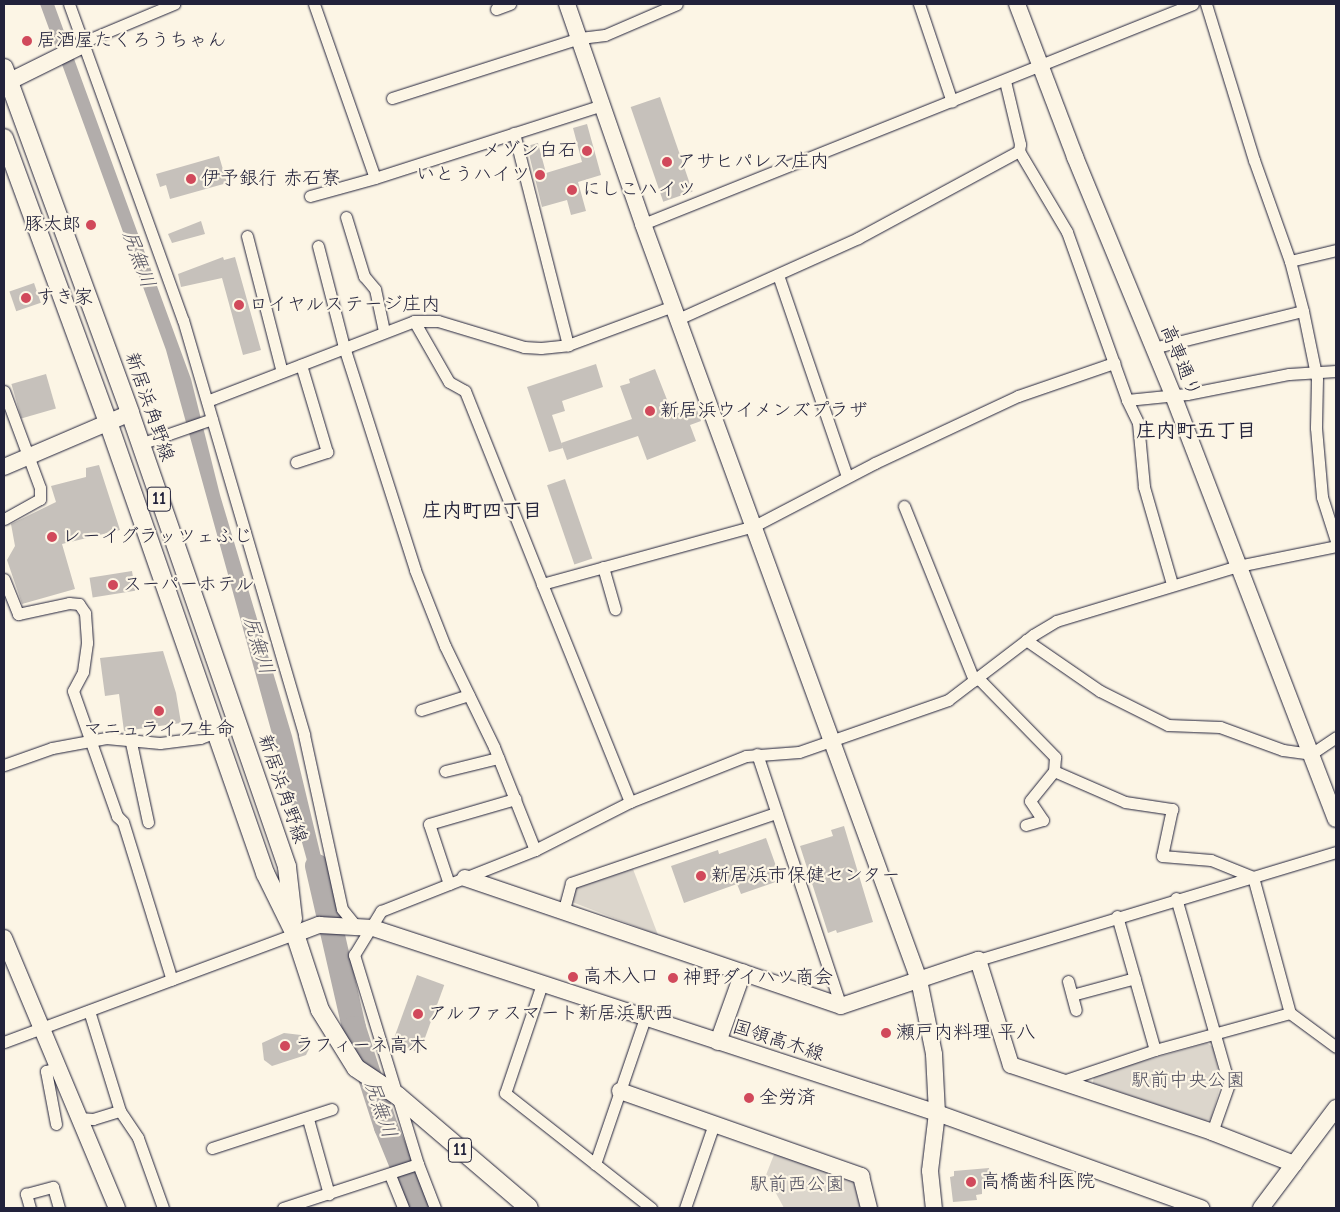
<!DOCTYPE html>
<html>
<head>
<meta charset="utf-8">
<style>
  body { margin:0 }
  #map { position:relative; width:1340px; height:1212px; overflow:hidden; background:#fcf5e5; font-family:"Comic Neue","Klee One",sans-serif }
  div>[style] { position:absolute }
  [style*='--x'] { left:calc(var(--x)*1px); top:calc(var(--y)*1px); width:calc(var(--w)*1px); rotate:calc(var(--a)*1deg) }
  .green>* { inset:0; background:#dcd6cc }
  .water>* { inset:0; background:#b2adab }
  .river>* { height:24px; margin:-12px; padding:0 12px; transform-origin:12px; border-radius:12px; background:#b2adab }
  .building>* { inset:0; background:#c6c1bb; transform-origin:0 0 }
  .roads { filter:drop-shadow(0 0 1px #22223b) drop-shadow(0 0 1px #22223b) }
  .street>* { height:11px; margin:-5.5px; padding:0 5.5px; transform-origin:5.5px; border-radius:5.5px; background:#fcf5e5 }
  .secondary>* { height:16px; margin:-8px; padding:0 8px; transform-origin:8px; border-radius:8px; background:#fcf5e5 }
  .primary>* { height:18px; margin:-9px; padding:0 9px; transform-origin:9px; border-radius:9px; background:#fcf5e5 }
  .dots>* { width:14px; height:14px; translate:-50% -50%; box-sizing:border-box; border:2px solid #fcf5e5; border-radius:50% }
  span { translate:-50% -50%; white-space:nowrap; text-align:center; line-height:1.15; -webkit-text-stroke:4.5px #fcf5e5; paint-order:stroke }
  .shield-label span { padding:1px 4px; background:#fcf5e5; border:1px solid; border-radius:4px; -webkit-text-stroke-width:0 }
  .shield-label { font-size:18px; color:#22223b; font-weight:700 }
  .poi-label { font-size:19px; color:#22223b }
  .left { translate:0 -50%; text-align:left }
  .right { translate:-100% -50%; text-align:right }
  .street-label { font-size:19px; color:#22223b }
  .park-label { font-size:19px; color:#504f5f }
  .water-label { font-size:20px; color:#545362; font-style:italic }
  .neighbourhood-label { font-size:20px; color:#22223b; font-weight:700 }
  .frame { position:absolute; inset:0; border:5px solid #22223b; pointer-events:none }
</style>
</head>
<body>
<div id="map">
  <div class="green">
    <div style="clip-path:polygon(633px 869px,658px 935px,572px 902px,573px 889px)"></div>
    <div style="clip-path:polygon(1207px 1043px,1213px 1047px,1221px 1083px,1211px 1119px,1206px 1121px,1093px 1083px,1094px 1075px)"></div>
    <div style="clip-path:polygon(775px 1152px,852px 1177px,862px 1208px,784px 1208px,766px 1175px)"></div>
  </div>
  <div class="water">
    <div style="clip-path:polygon(40px 4px,54px 4px,191px 379px,220px 495px,292px 736px,331px 898px,317px 891px,311px 875px,166px 350px)"></div>
  </div>
  <div class="river">
    <div style="--x:317;--y:866;--w:166;--a:77.1"></div>
    <div style="--x:354;--y:1028;--w:104;--a:72.1"></div>
    <div style="--x:386;--y:1127;--w:87;--a:67.8"></div>
  </div>
  <div class="building">
    <div style="left:660px;top:97px;width:100px;height:31px;rotate:71deg"></div>
    <div style="clip-path:polygon(587px 124px,601px 175px,578px 182px,586px 211px,571px 215px,567px 200px,542px 207px,527px 146px,538px 143px,546px 173px,582px 162px,573px 128px)"></div>
    <div style="clip-path:polygon(219px 156px,227px 183px,170px 199px,166px 185px,160px 187px,156px 174px)"></div>
    <div style="clip-path:polygon(201px 221px,205px 234px,172px 243px,168px 234px)"></div>
    <div style="clip-path:polygon(223px 257px,224px 260px,235px 257px,261px 350px,243px 355px,222px 278px,181px 287px,178px 274px)"></div>
    <div style="left:34px;top:283px;width:21px;height:26px;rotate:71deg"></div>
    <div style="clip-path:polygon(596px 364px,603px 387px,562px 401px,565px 411px,552px 415px,563px 448px,549px 452px,527px 387px)"></div>
    <div style="clip-path:polygon(655px 369px,673px 415px,696px 407px,701px 421px,690px 425px,696px 441px,647px 460px,638px 436px,567px 460px,561px 443px,632px 419px,620px 386px,630px 383px,629px 379px)"></div>
    <div style="left:46px;top:374px;width:36px;height:36px;rotate:74deg"></div>
    <div style="clip-path:polygon(99px 465px,120px 530px,62px 544px,75px 589px,22px 604px,7px 560px,15px 546px,11px 524px,56px 502px,51px 486px,86px 477px,86px 468px)"></div>
    <div style="left:565px;top:479px;width:84px;height:19px;rotate:71deg"></div>
    <div style="left:132px;top:571px;width:20px;height:43px;rotate:81deg"></div>
    <div style="clip-path:polygon(163px 651px,176px 693px,181px 723px,124px 731px,119px 694px,105px 696px,100px 658px)"></div>
    <div style="clip-path:polygon(844px 826px,873px 922px,837px 933px,836px 930px,828px 933px,800px 846px,833px 836px,831px 830px)"></div>
    <div style="clip-path:polygon(766px 838px,781px 880px,741px 894px,737px 884px,684px 903px,671px 866px,718px 850px,719px 854px)"></div>
    <div style="left:417px;top:975px;width:29px;height:72px;rotate:20deg"></div>
    <div style="clip-path:polygon(284px 1033px,301px 1035px,309px 1049px,306px 1055px,272px 1066px,264px 1060px,262px 1043px)"></div>
    <div style="clip-path:polygon(989px 1168px,991px 1187px,982px 1188px,982px 1194px,976px 1195px,977px 1200px,953px 1202px,950px 1177px,954px 1176px,954px 1171px)"></div>
  </div>
  <div class="roads">
    <div class="street">
      <div style="--x:69;--y:4;--w:336;--a:70.2"></div>
      <div style="--x:183;--y:320;--w:432;--a:73.7"></div>
      <div style="--x:304;--y:735;--w:178;--a:77.7"></div>
      <div style="--x:342;--y:909;--w:21;--a:51"></div>
      <div style="--x:314;--y:4;--w:184;--a:70.7"></div>
      <div style="--x:375;--y:178;--w:238;--a:-17.8"></div>
      <div style="--x:919;--y:4;--w:103;--a:71.4"></div>
      <div style="--x:1206;--y:4;--w:163;--a:72.9"></div>
      <div style="--x:1254;--y:160;--w:107;--a:70.4"></div>
      <div style="--x:1290;--y:261;--w:52;--a:75.4"></div>
      <div style="--x:1303;--y:311;--w:69;--a:78.4"></div>
      <div style="--x:1317;--y:379;--w:49;--a:91.2"></div>
      <div style="--x:1316;--y:428;--w:69;--a:85"></div>
      <div style="--x:1322;--y:497;--w:46;--a:72.3"></div>
      <div style="--x:496;--y:9;--w:15;--a:-20"></div>
      <div style="--x:79;--y:47;--w:6;--a:-51"></div>
      <div style="--x:83;--y:42;--w:99;--a:-22.7"></div>
      <div style="--x:1005;--y:81;--w:65;--a:76.6"></div>
      <div style="--x:1020;--y:144;--w:7;--a:98"></div>
      <div style="--x:1019;--y:151;--w:94;--a:59.3"></div>
      <div style="--x:1067;--y:232;--w:178;--a:70.3"></div>
      <div style="--x:1127;--y:400;--w:60;--a:-5.7"></div>
      <div style="--x:1187;--y:394;--w:104;--a:-11.1"></div>
      <div style="--x:1289;--y:374;--w:47;--a:-3.7"></div>
      <div style="--x:392;--y:98;--w:197;--a:-17.7"></div>
      <div style="--x:580;--y:38;--w:25;--a:-7"></div>
      <div style="--x:605;--y:35;--w:78;--a:-23.3"></div>
      <div style="--x:514;--y:133;--w:219;--a:75.7"></div>
      <div style="--x:310;--y:196;--w:67;--a:-15.5"></div>
      <div style="--x:346;--y:217;--w:62;--a:73"></div>
      <div style="--x:364;--y:276;--w:17;--a:50"></div>
      <div style="--x:375;--y:289;--w:43;--a:77.9"></div>
      <div style="--x:643;--y:224;--w:592;--a:-21.8"></div>
      <div style="--x:247;--y:236;--w:140;--a:75.6"></div>
      <div style="--x:318;--y:246;--w:104;--a:75.6"></div>
      <div style="--x:344;--y:347;--w:234;--a:72.3"></div>
      <div style="--x:415;--y:570;--w:82;--a:68.5"></div>
      <div style="--x:445;--y:646;--w:112;--a:64.1"></div>
      <div style="--x:494;--y:747;--w:111;--a:68.3"></div>
      <div style="--x:1290;--y:261;--w:47;--a:-13.4"></div>
      <div style="--x:778;--y:275;--w:213;--a:71.1"></div>
      <div style="--x:678;--y:319;--w:197;--a:-24.2"></div>
      <div style="--x:858;--y:238;--w:183;--a:-28.4"></div>
      <div style="--x:414;--y:321;--w:70;--a:60.2"></div>
      <div style="--x:449;--y:382;--w:18;--a:29"></div>
      <div style="--x:465;--y:391;--w:208;--a:68.2"></div>
      <div style="--x:542;--y:584;--w:220;--a:-15.3"></div>
      <div style="--x:754;--y:526;--w:136;--a:-27.5"></div>
      <div style="--x:875;--y:463;--w:158;--a:-25.1"></div>
      <div style="--x:1018;--y:396;--w:102;--a:-19"></div>
      <div style="--x:1153;--y:348;--w:154;--a:-13.9"></div>
      <div style="--x:4;--y:391;--w:103;--a:69.6"></div>
      <div style="--x:40;--y:488;--w:11;--a:90"></div>
      <div style="--x:40;--y:499;--w:41;--a:150.9"></div>
      <div style="--x:1127;--y:400;--w:25;--a:64"></div>
      <div style="--x:1138;--y:423;--w:64;--a:84.6"></div>
      <div style="--x:1144;--y:487;--w:101;--a:73.9"></div>
      <div style="--x:207;--y:401;--w:222;--a:-21.1"></div>
      <div style="--x:414;--y:321;--w:24;--a:0"></div>
      <div style="--x:438;--y:321;--w:90;--a:16.8"></div>
      <div style="--x:524;--y:347;--w:17;--a:3"></div>
      <div style="--x:541;--y:348;--w:27;--a:-6"></div>
      <div style="--x:568;--y:345;--w:112;--a:-20.4"></div>
      <div style="--x:140;--y:444;--w:76;--a:-19.1"></div>
      <div style="--x:296;--y:462;--w:33;--a:-18"></div>
      <div style="--x:327;--y:452;--w:91;--a:-106.6"></div>
      <div style="--x:904;--y:506;--w:188;--a:68.1"></div>
      <div style="--x:603;--y:567;--w:44;--a:74.1"></div>
      <div style="--x:4;--y:579;--w:38;--a:68"></div>
      <div style="--x:18;--y:614;--w:52;--a:-12.2"></div>
      <div style="--x:69;--y:603;--w:10;--a:6"></div>
      <div style="--x:79;--y:604;--w:11;--a:56"></div>
      <div style="--x:85;--y:613;--w:30;--a:86"></div>
      <div style="--x:87;--y:643;--w:29;--a:98"></div>
      <div style="--x:83;--y:672;--w:21;--a:118"></div>
      <div style="--x:73;--y:691;--w:133;--a:70.6"></div>
      <div style="--x:117;--y:816;--w:8;--a:45"></div>
      <div style="--x:123;--y:822;--w:165;--a:72.8"></div>
      <div style="--x:542;--y:584;--w:235;--a:68"></div>
      <div style="--x:1026;--y:640;--w:90;--a:34.6"></div>
      <div style="--x:1100;--y:691;--w:76;--a:26.6"></div>
      <div style="--x:1168;--y:725;--w:52;--a:2.2"></div>
      <div style="--x:1220;--y:727;--w:67;--a:20.1"></div>
      <div style="--x:1283;--y:750;--w:28;--a:8"></div>
      <div style="--x:1311;--y:754;--w:30;--a:-34"></div>
      <div style="--x:977;--y:677;--w:112;--a:45.7"></div>
      <div style="--x:1055;--y:757;--w:14;--a:94"></div>
      <div style="--x:1054;--y:771;--w:38;--a:129"></div>
      <div style="--x:1030;--y:801;--w:23;--a:56"></div>
      <div style="--x:1043;--y:820;--w:18;--a:164"></div>
      <div style="--x:421;--y:710;--w:50;--a:-17.4"></div>
      <div style="--x:130;--y:738;--w:86;--a:77.9"></div>
      <div style="--x:757;--y:754;--w:266;--a:71.6"></div>
      <div style="--x:4;--y:765;--w:51;--a:-19.5"></div>
      <div style="--x:52;--y:748;--w:55;--a:-10.5"></div>
      <div style="--x:106;--y:738;--w:54;--a:5.3"></div>
      <div style="--x:160;--y:743;--w:40;--a:-7.1"></div>
      <div style="--x:200;--y:738;--w:17;--a:-21"></div>
      <div style="--x:445;--y:771;--w:55;--a:-13.8"></div>
      <div style="--x:1054;--y:771;--w:77;--a:23.6"></div>
      <div style="--x:1125;--y:802;--w:48;--a:8.5"></div>
      <div style="--x:1172;--y:809;--w:48;--a:102"></div>
      <div style="--x:1162;--y:856;--w:49;--a:4.7"></div>
      <div style="--x:1211;--y:860;--w:45;--a:22"></div>
      <div style="--x:1253;--y:877;--w:141;--a:74.8"></div>
      <div style="--x:1290;--y:1013;--w:57;--a:36.5"></div>
      <div style="--x:449;--y:884;--w:63;--a:-108.4"></div>
      <div style="--x:429;--y:824;--w:90;--a:-16.2"></div>
      <div style="--x:1176;--y:898;--w:193;--a:74.1"></div>
      <div style="--x:1229;--y:1084;--w:51;--a:109.5"></div>
      <div style="--x:563;--y:913;--w:31;--a:-75"></div>
      <div style="--x:571;--y:883;--w:217;--a:-18.9"></div>
      <div style="--x:1117;--y:916;--w:139;--a:74.2"></div>
      <div style="--x:978;--y:960;--w:374;--a:-16.8"></div>
      <div style="--x:1068;--y:981;--w:30;--a:75"></div>
      <div style="--x:542;--y:984;--w:115;--a:108.7"></div>
      <div style="--x:505;--y:1093;--w:186;--a:38.2"></div>
      <div style="--x:1072;--y:995;--w:65;--a:-15.1"></div>
      <div style="--x:4;--y:1042;--w:310;--a:-20.4"></div>
      <div style="--x:1060;--y:1082;--w:100;--a:-18.6"></div>
      <div style="--x:1155;--y:1050;--w:140;--a:-15.3"></div>
      <div style="--x:120;--y:1111;--w:32;--a:56"></div>
      <div style="--x:138;--y:1138;--w:74;--a:70.3"></div>
      <div style="--x:79;--y:1118;--w:14;--a:4"></div>
      <div style="--x:93;--y:1119;--w:28;--a:-17"></div>
      <div style="--x:120;--y:1111;--w:105;--a:-107.2"></div>
      <div style="--x:308;--y:1119;--w:78;--a:74.4"></div>
      <div style="--x:56;--y:1124;--w:54;--a:-100.7"></div>
      <div style="--x:46;--y:1071;--w:11;--a:-15"></div>
      <div style="--x:212;--y:1148;--w:126;--a:-18"></div>
      <div style="--x:595;--y:1164;--w:154;--a:-71.1"></div>
      <div style="--x:390;--y:1175;--w:35;--a:68"></div>
      <div style="--x:30;--y:1208;--w:15;--a:-106"></div>
      <div style="--x:26;--y:1194;--w:28;--a:-15"></div>
      <div style="--x:53;--y:1187;--w:22;--a:74"></div>
      <div style="--x:283;--y:1208;--w:142;--a:-18.1"></div>
      <div style="--x:435;--y:1208;--w:47;--a:-111.1"></div>
      <div style="--x:418;--y:1164;--w:219;--a:-107"></div>
      <div style="--x:354;--y:955;--w:52;--a:-58.5"></div>
      <div style="--x:381;--y:911;--w:166;--a:-21.6"></div>
      <div style="--x:535;--y:850;--w:106;--a:-26.8"></div>
      <div style="--x:630;--y:802;--w:125;--a:-21.6"></div>
      <div style="--x:746;--y:756;--w:53;--a:-4.3"></div>
      <div style="--x:799;--y:752;--w:158;--a:-19.2"></div>
      <div style="--x:948;--y:700;--w:107;--a:-37.4"></div>
      <div style="--x:1033;--y:635;--w:27;--a:-31"></div>
      <div style="--x:1056;--y:621;--w:190;--a:-16.8"></div>
      <div style="--x:1238;--y:566;--w:100;--a:-11.5"></div>
      <div style="--x:685;--y:1208;--w:89;--a:-71"></div>
    </div>
    <div class="secondary">
      <div style="--x:567;--y:4;--w:233;--a:70.9"></div>
      <div style="--x:643;--y:224;--w:805;--a:69.94"></div>
      <div style="--x:919;--y:980;--w:76;--a:78.5"></div>
      <div style="--x:934;--y:1054;--w:59;--a:87.1"></div>
      <div style="--x:937;--y:1113;--w:58;--a:96.9"></div>
      <div style="--x:930;--y:1171;--w:37;--a:84"></div>
      <div style="--x:1017;--y:4;--w:164;--a:69.2"></div>
      <div style="--x:1075;--y:157;--w:257;--a:67.6"></div>
      <div style="--x:1173;--y:395;--w:454;--a:69"></div>
      <div style="--x:4;--y:84;--w:84;--a:-26.3"></div>
      <div style="--x:4;--y:467;--w:137;--a:-23.2"></div>
      <div style="--x:465;--y:878;--w:397;--a:18.8"></div>
      <div style="--x:841;--y:1006;--w:145;--a:-18.6"></div>
      <div style="--x:978;--y:960;--w:110;--a:72.6"></div>
      <div style="--x:1011;--y:1065;--w:212;--a:18.4"></div>
      <div style="--x:1212;--y:1132;--w:88;--a:21.3"></div>
      <div style="--x:1294;--y:1164;--w:70;--a:-53.1"></div>
      <div style="--x:295;--y:934;--w:26;--a:-21"></div>
      <div style="--x:319;--y:925;--w:54;--a:3.2"></div>
      <div style="--x:373;--y:928;--w:594;--a:18.16"></div>
      <div style="--x:937;--y:1113;--w:281;--a:19.8"></div>
      <div style="--x:4;--y:938;--w:293;--a:67.3"></div>
      <div style="--x:718;--y:1042;--w:74;--a:-70.3"></div>
      <div style="--x:620;--y:1091;--w:256;--a:19.4"></div>
      <div style="--x:861;--y:1176;--w:33;--a:76"></div>
      <div style="--x:1261;--y:1208;--w:55;--a:-53.1"></div>
    </div>
    <div class="primary">
      <div style="--x:4;--y:68;--w:367;--a:69.9"></div>
      <div style="--x:130;--y:413;--w:480;--a:70.9"></div>
      <div style="--x:287;--y:867;--w:52;--a:83.4"></div>
      <div style="--x:4;--y:138;--w:302;--a:69.9"></div>
      <div style="--x:108;--y:422;--w:478;--a:70.8"></div>
      <div style="--x:265;--y:873;--w:68;--a:63.8"></div>
      <div style="--x:295;--y:934;--w:80;--a:71.8"></div>
      <div style="--x:320;--y:1010;--w:68;--a:58.2"></div>
      <div style="--x:356;--y:1068;--w:50;--a:33.7"></div>
      <div style="--x:398;--y:1096;--w:172;--a:40.5"></div>
    </div>
  </div>
  <div class="dots">
    <div style="left:27px;top:41px;background:#d1495b"></div>
    <div style="left:587px;top:151px;background:#d1495b"></div>
    <div style="left:667px;top:162px;background:#d1495b"></div>
    <div style="left:540px;top:175px;background:#d1495b"></div>
    <div style="left:191px;top:179px;background:#d1495b"></div>
    <div style="left:572px;top:190px;background:#d1495b"></div>
    <div style="left:91px;top:225px;background:#d1495b"></div>
    <div style="left:26px;top:298px;background:#d1495b"></div>
    <div style="left:239px;top:305px;background:#d1495b"></div>
    <div style="left:650px;top:411px;background:#d1495b"></div>
    <div style="left:52px;top:537px;background:#d1495b"></div>
    <div style="left:113px;top:585px;background:#d1495b"></div>
    <div style="left:159px;top:711px;background:#d1495b"></div>
    <div style="left:701px;top:876px;background:#d1495b"></div>
    <div style="left:573px;top:977px;background:#d1495b"></div>
    <div style="left:673px;top:978px;background:#d1495b"></div>
    <div style="left:418px;top:1014px;background:#d1495b"></div>
    <div style="left:886px;top:1033px;background:#d1495b"></div>
    <div style="left:285px;top:1046px;background:#d1495b"></div>
    <div style="left:749px;top:1098px;background:#d1495b"></div>
    <div style="left:971px;top:1182px;background:#d1495b"></div>
  </div>
  <div class="shield-label">
    <span style="left:159px;top:499px">11</span>
    <span style="left:460px;top:1150px">11</span>
  </div>
  <div class="poi-label">
    <span class="left" style="left:37px;top:41px">居酒屋たくろうちゃん</span>
    <span class="right" style="left:577px;top:151px">メゾン白石</span>
    <span class="left" style="left:677px;top:162px">アサヒパレス庄内</span>
    <span class="right" style="left:530px;top:175px">いとうハイツ</span>
    <span class="left" style="left:201px;top:179px">伊予銀行 赤石寮</span>
    <span class="left" style="left:582px;top:190px">にしこハイツ</span>
    <span class="right" style="left:81px;top:225px">豚太郎</span>
    <span class="left" style="left:36px;top:298px">すき家</span>
    <span class="left" style="left:249px;top:305px">ロイヤルステージ庄内</span>
    <span class="left" style="left:660px;top:411px">新居浜ウイメンズプラザ</span>
    <span class="left" style="left:62px;top:537px">レーイグラッツェふじ</span>
    <span class="left" style="left:123px;top:585px">スーパーホテル</span>
    <span style="left:159px;top:730px">マニュライフ生命</span>
    <span class="left" style="left:711px;top:876px">新居浜市保健センター</span>
    <span class="left" style="left:583px;top:977px">高木入口</span>
    <span class="left" style="left:683px;top:978px">神野ダイハツ商会</span>
    <span class="left" style="left:428px;top:1014px">アルファスマート新居浜駅西</span>
    <span class="left" style="left:896px;top:1033px">瀬戸内料理 平八</span>
    <span class="left" style="left:295px;top:1046px">ラフィーネ高木</span>
    <span class="left" style="left:759px;top:1098px">全労済</span>
    <span class="left" style="left:981px;top:1182px">高橋歯科医院</span>
  </div>
  <div class="street-label">
    <span style="left:1180px;top:361px;rotate:68deg">高専通り</span>
    <span style="left:149px;top:407px;rotate:71deg">新居浜角野線</span>
    <span style="left:282px;top:789px;rotate:71deg">新居浜角野線</span>
    <span style="left:778px;top:1041px;rotate:18deg">国領高木線</span>
  </div>
  <div class="park-label">
    <span style="left:1188px;top:1081px">駅前中央公園</span>
    <span style="left:797px;top:1185px">駅前西公園</span>
  </div>
  <div class="water-label">
    <span style="left:139px;top:259px;rotate:70deg">尻無川</span>
    <span style="left:259px;top:645px;rotate:73deg">尻無川</span>
    <span style="left:381px;top:1109px;rotate:71deg">尻無川</span>
  </div>
  <div class="neighbourhood-label">
    <span style="left:1196px;top:430px">庄内町五丁目</span>
    <span style="left:482px;top:510px">庄内町四丁目</span>
  </div>
  <div class="frame"></div>
</div>
</body>
</html>
